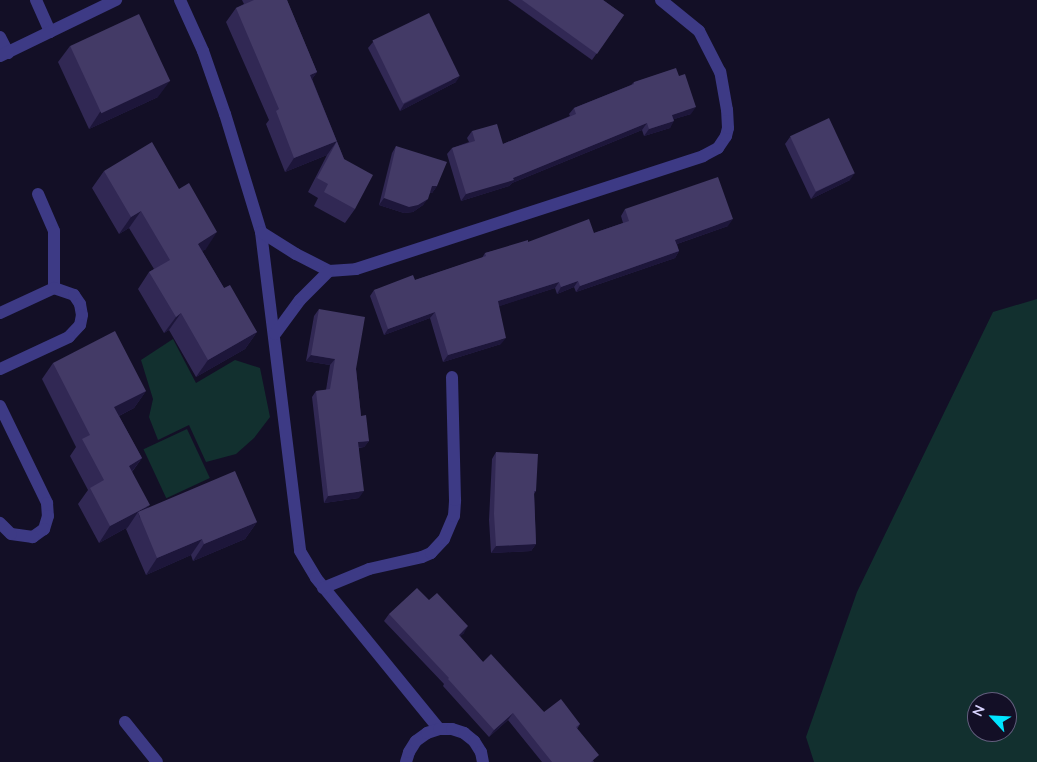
<!DOCTYPE html>
<html>
<head>
<meta charset="utf-8">
<style>
  body { margin:0 }
  #map { position:relative; width:1037px; height:762px; overflow:hidden; background:#130f26; font-family:"Nunito Sans",sans-serif }
  div>[style] { position:absolute }
  [style*='--x'] { left:calc(var(--x)*1px); top:calc(var(--y)*1px); width:calc(var(--w)*1px); rotate:calc(var(--a)*1deg) }
  .green>* { inset:0; background:#12302f; transform-origin:0 0 }
  .minor>* { height:12px; margin:-6px; padding:0 6px; transform-origin:6px; border-radius:6px; background:#3d3a85 }
  .wall>* { inset:0; background:#312854 }
  .shaded-wall>* { inset:0; background:#1d163a }
  .building>* { inset:0; background:#433a66; transform-origin:0 0 }
  span { translate:-50% -50%; white-space:nowrap; text-align:center; line-height:1.15; -webkit-text-stroke:5px #130f26; paint-order:stroke }
  .north { position:absolute; left:967px; top:692px; width:50px; height:50px; box-sizing:border-box; background:#130f26; border:1px solid #625e7d; border-radius:50%; rotate:295deg; font-size:14px; font-weight:700; line-height:20px; text-align:center; color:#d9d4ff }
  .north::after { content:''; display:block; margin:auto; width:18px; height:22px; background:#00e5ff; clip-path:polygon(50% 0,100% 100%,50% 72%,0 100%) }
</style>
</head>
<body>
<div id="map">
  <div class="green">
    <div style="clip-path:polygon(evenodd,1037px 299px,1037px 762px,814px 762px,806px 737px,857px 592px,993px 312px,1037px 299px,977px 702px,1007px 702px,1007px 732px,977px 732px,977px 702px)"></div>
    <div style="clip-path:polygon(173px 339px,196px 383px,235px 360px,260px 368px,270px 417px,254px 438px,236px 454px,206px 462px,189px 425px,158px 440px,149px 417px,153px 399px,141px 360px)"></div>
    <div style="left:187px;top:429px;width:54px;height:48px;rotate:65deg"></div>
  </div>
  <div class="minor">
    <div style="--x:36;--y:0;--w:35;--a:66"></div>
    <div style="--x:180;--y:0;--w:56;--a:65.7"></div>
    <div style="--x:203;--y:51;--w:67;--a:70.8"></div>
    <div style="--x:225;--y:114;--w:123;--a:73"></div>
    <div style="--x:261;--y:232;--w:321;--a:83"></div>
    <div style="--x:300;--y:551;--w:31;--a:59"></div>
    <div style="--x:316;--y:578;--w:195;--a:50.8"></div>
    <div style="--x:0;--y:37;--w:18;--a:63"></div>
    <div style="--x:0;--y:56;--w:129;--a:-25.8"></div>
    <div style="--x:38;--y:194;--w:40;--a:66.6"></div>
    <div style="--x:54;--y:231;--w:57;--a:90"></div>
    <div style="--x:261;--y:232;--w:41;--a:32.2"></div>
    <div style="--x:296;--y:254;--w:37;--a:27"></div>
    <div style="--x:329;--y:271;--w:27;--a:-4"></div>
    <div style="--x:356;--y:269;--w:365;--a:-18"></div>
    <div style="--x:703;--y:156;--w:17;--a:-28"></div>
    <div style="--x:718;--y:148;--w:14;--a:-56"></div>
    <div style="--x:726;--y:136;--w:8;--a:-76"></div>
    <div style="--x:728;--y:128;--w:18;--a:-93"></div>
    <div style="--x:727;--y:110;--w:39;--a:-100"></div>
    <div style="--x:720;--y:72;--w:46;--a:-117.1"></div>
    <div style="--x:699;--y:31;--w:49;--a:-140.8"></div>
    <div style="--x:0;--y:313;--w:60;--a:-24.8"></div>
    <div style="--x:54;--y:288;--w:21;--a:19"></div>
    <div style="--x:74;--y:295;--w:11;--a:56"></div>
    <div style="--x:80;--y:304;--w:11;--a:80"></div>
    <div style="--x:82;--y:315;--w:10;--a:101"></div>
    <div style="--x:80;--y:325;--w:16;--a:133"></div>
    <div style="--x:69;--y:337;--w:76;--a:155.1"></div>
    <div style="--x:275;--y:334;--w:42;--a:-53.7"></div>
    <div style="--x:300;--y:300;--w:41;--a:-45"></div>
    <div style="--x:0;--y:406;--w:108;--a:64.1"></div>
    <div style="--x:47;--y:503;--w:13;--a:86"></div>
    <div style="--x:48;--y:516;--w:14;--a:107"></div>
    <div style="--x:44;--y:529;--w:14;--a:144"></div>
    <div style="--x:33;--y:537;--w:22;--a:-172"></div>
    <div style="--x:11;--y:534;--w:16;--a:-135"></div>
    <div style="--x:323;--y:588;--w:50;--a:-22.4"></div>
    <div style="--x:369;--y:569;--w:54;--a:-12.8"></div>
    <div style="--x:422;--y:557;--w:10;--a:-24"></div>
    <div style="--x:431;--y:553;--w:19;--a:-47"></div>
    <div style="--x:444;--y:539;--w:25;--a:-67"></div>
    <div style="--x:454;--y:516;--w:16;--a:-86"></div>
    <div style="--x:455;--y:500;--w:123;--a:-91.4"></div>
    <div style="--x:125;--y:722;--w:51;--a:51.3"></div>
    <div style="--x:406;--y:762;--w:10;--a:-73"></div>
    <div style="--x:409;--y:752;--w:13;--a:-58"></div>
    <div style="--x:416;--y:741;--w:14;--a:-36"></div>
    <div style="--x:427;--y:733;--w:13;--a:-18"></div>
    <div style="--x:439;--y:729;--w:13;--a:0"></div>
    <div style="--x:452;--y:729;--w:13;--a:18"></div>
    <div style="--x:464;--y:733;--w:13;--a:39"></div>
    <div style="--x:474;--y:741;--w:13;--a:58"></div>
    <div style="--x:481;--y:752;--w:10;--a:79"></div>
  </div>
  <div class="wall">
    <div style="clip-path:polygon(242px 0,287px 0,317px 72px,312px 79px,344px 159px,355px 209px,345px 223px,314px 206px,318px 198px,308px 192px,327px 155px,285px 172px,266px 124px,269px 120px,226px 22px,236px 8px,244px 4px)"></div>
    <div style="clip-path:polygon(508px 0,603px 0,624px 15px,592px 60px)"></div>
    <div style="clip-path:polygon(373px 42px,456px 82px,400px 111px,368px 48px)"></div>
    <div style="clip-path:polygon(70px 46px,158px 97px,89px 129px,58px 62px)"></div>
    <div style="clip-path:polygon(634px 82px,691px 114px,674px 119px,670px 128px,644px 136px,642px 130px,512px 183px,509px 186px,461px 201px,447px 154px,452px 148px,469px 142px,467px 138px,472px 131px,503px 144px,570px 116px,569px 114px,574px 108px,631px 85px)"></div>
    <div style="clip-path:polygon(790px 137px,850px 180px,811px 199px,785px 144px)"></div>
    <div style="clip-path:polygon(396px 146px,437px 186px,432px 193px,430px 193px,423px 205px,413px 212px,404px 213px,379px 205px,392px 153px)"></div>
    <div style="clip-path:polygon(104px 171px,206px 249px,202px 251px,224px 288px,257px 332px,245px 349px,196px 377px,169px 330px,164px 333px,138px 289px,149px 272px,154px 269px,129px 228px,119px 234px,92px 188px)"></div>
    <div style="clip-path:polygon(625px 209px,728px 226px,677px 244px,679px 251px,675px 258px,576px 292px,574px 287px,557px 294px,555px 288px,499px 306px,501px 344px,443px 362px,430px 318px,384px 335px,370px 296px,374px 290px,415px 280px,482px 258px,485px 253px,528px 242px,594px 233px,623px 223px,621px 216px)"></div>
    <div style="clip-path:polygon(319px 309px,356px 369px,361px 416px,369px 441px,364px 447px,359px 448px,359px 498px,324px 503px,312px 397px,316px 391px,326px 390px,330px 365px,306px 361px,314px 316px)"></div>
    <div style="clip-path:polygon(53px 363px,146px 391px,134px 408px,119px 416px,142px 458px,132px 472px,147px 508px,257px 522px,245px 539px,193px 561px,191px 555px,146px 575px,126px 529px,128px 527px,99px 543px,78px 504px,88px 490px,70px 456px,76px 447px,42px 379px)"></div>
    <div style="clip-path:polygon(496px 452px,536px 491px,534px 494px,536px 544px,531px 551px,491px 553px,489px 520px,492px 459px)"></div>
    <div style="clip-path:polygon(429px 600px,464px 633px,460px 636px,483px 662px,544px 712px,580px 724px,577px 729px,594px 762px,542px 762px,508px 720px,489px 737px,443px 686px,444px 684px,384px 621px,389px 614px)"></div>
  </div>
  <div class="shaded-wall">
    <div style="clip-path:polygon(317px 72px,307px 86px,310px 75px)"></div>
    <div style="clip-path:polygon(460px 76px,456px 82px,400px 111px,404px 104px)"></div>
    <div style="clip-path:polygon(170px 81px,158px 97px,89px 129px,100px 112px)"></div>
    <div style="clip-path:polygon(696px 107px,691px 114px,668px 121px,672px 115px)"></div>
    <div style="clip-path:polygon(674px 121px,670px 128px,644px 136px,649px 129px)"></div>
    <div style="clip-path:polygon(647px 123px,642px 130px,512px 183px,509px 186px,461px 201px,466px 194px,513px 178px)"></div>
    <div style="clip-path:polygon(337px 141px,327px 155px,285px 172px,294px 158px)"></div>
    <div style="clip-path:polygon(855px 173px,850px 180px,811px 199px,816px 192px)"></div>
    <div style="clip-path:polygon(432px 186px,437px 186px,432px 193px,427px 192px)"></div>
    <div style="clip-path:polygon(384px 198px,428px 199px,423px 205px,413px 212px,404px 213px,379px 205px)"></div>
    <div style="clip-path:polygon(141px 211px,129px 228px,119px 234px,131px 217px)"></div>
    <div style="clip-path:polygon(733px 219px,728px 226px,671px 246px,675px 240px)"></div>
    <div style="clip-path:polygon(217px 232px,206px 249px,186px 261px,198px 244px)"></div>
    <div style="clip-path:polygon(679px 251px,675px 258px,576px 292px,580px 286px)"></div>
    <div style="clip-path:polygon(578px 281px,574px 287px,557px 294px,561px 287px)"></div>
    <div style="clip-path:polygon(559px 282px,555px 288px,494px 308px,498px 301px)"></div>
    <div style="clip-path:polygon(435px 312px,430px 318px,384px 335px,388px 329px)"></div>
    <div style="clip-path:polygon(181px 313px,169px 330px,164px 333px,176px 317px)"></div>
    <div style="clip-path:polygon(257px 332px,245px 349px,196px 377px,208px 360px)"></div>
    <div style="clip-path:polygon(506px 338px,501px 344px,443px 362px,448px 355px)"></div>
    <div style="clip-path:polygon(311px 355px,335px 359px,330px 365px,306px 361px)"></div>
    <div style="clip-path:polygon(146px 391px,134px 408px,103px 424px,114px 407px)"></div>
    <div style="clip-path:polygon(369px 441px,364px 447px,353px 448px,358px 442px)"></div>
    <div style="clip-path:polygon(142px 458px,130px 474px,129px 466px)"></div>
    <div style="clip-path:polygon(364px 491px,359px 498px,324px 503px,328px 496px)"></div>
    <div style="clip-path:polygon(150px 505px,140px 518px,138px 512px,128px 527px,99px 543px,110px 526px)"></div>
    <div style="clip-path:polygon(257px 522px,245px 539px,193px 561px,204px 544px)"></div>
    <div style="clip-path:polygon(202px 539px,191px 555px,146px 575px,157px 558px)"></div>
    <div style="clip-path:polygon(536px 544px,531px 551px,491px 553px,496px 546px)"></div>
    <div style="clip-path:polygon(468px 626px,464px 633px,454px 642px,459px 635px)"></div>
    <div style="clip-path:polygon(513px 713px,508px 720px,489px 737px,494px 730px)"></div>
  </div>
  <div class="building">
    <div style="clip-path:polygon(254px 0,287px 0,317px 72px,310px 75px,344px 159px,373px 175px,355px 209px,324px 192px,328px 184px,317px 178px,337px 141px,294px 158px,276px 111px,279px 109px,236px 8px)"></div>
    <div style="clip-path:polygon(522px 0,603px 0,624px 15px,597px 54px)"></div>
    <div style="left:429px;top:13px;width:70px;height:63px;rotate:64deg"></div>
    <div style="left:139px;top:14px;width:74px;height:76px;rotate:65deg"></div>
    <div style="clip-path:polygon(676px 68px,679px 76px,685px 74px,696px 107px,672px 115px,674px 121px,649px 129px,647px 123px,513px 178px,514px 180px,466px 194px,452px 148px,475px 141px,472px 131px,497px 124px,503px 144px,576px 114px,574px 108px,634px 84px,634px 82px)"></div>
    <div style="left:829px;top:118px;width:61px;height:43px;rotate:65deg"></div>
    <div style="clip-path:polygon(152px 142px,179px 189px,189px 183px,217px 232px,198px 244px,224px 288px,230px 285px,257px 332px,208px 360px,181px 313px,176px 317px,149px 272px,170px 260px,141px 211px,131px 217px,104px 171px)"></div>
    <div style="clip-path:polygon(396px 146px,447px 162px,437px 186px,432px 186px,428px 199px,418px 205px,409px 207px,384px 198px)"></div>
    <div style="clip-path:polygon(718px 177px,733px 219px,675px 240px,679px 251px,580px 286px,578px 281px,561px 287px,559px 282px,498px 301px,506px 338px,448px 355px,435px 312px,388px 329px,374px 290px,413px 275px,415px 280px,486px 256px,485px 253px,528px 240px,528px 242px,589px 219px,594px 233px,629px 221px,625px 209px)"></div>
    <div style="clip-path:polygon(319px 309px,365px 317px,356px 369px,361px 416px,366px 415px,369px 441px,358px 442px,364px 491px,328px 496px,316px 391px,330px 389px,335px 359px,311px 355px)"></div>
    <div style="clip-path:polygon(115px 331px,146px 391px,114px 407px,142px 458px,129px 466px,150px 505px,110px 526px,90px 488px,104px 480px,82px 439px,90px 435px,53px 363px)"></div>
    <div style="clip-path:polygon(496px 452px,538px 454px,536px 491px,534px 491px,536px 544px,496px 546px,494px 514px)"></div>
    <div style="clip-path:polygon(235px 471px,257px 522px,204px 544px,202px 539px,157px 558px,138px 512px)"></div>
    <div style="clip-path:polygon(417px 588px,429px 600px,437px 593px,468px 626px,459px 635px,483px 662px,491px 654px,544px 712px,561px 699px,580px 724px,576px 727px,599px 755px,591px 762px,552px 762px,513px 713px,494px 730px,448px 679px,449px 678px,389px 614px)"></div>
  </div>
  <div class="north">N</div>
</div>
</body>
</html>
